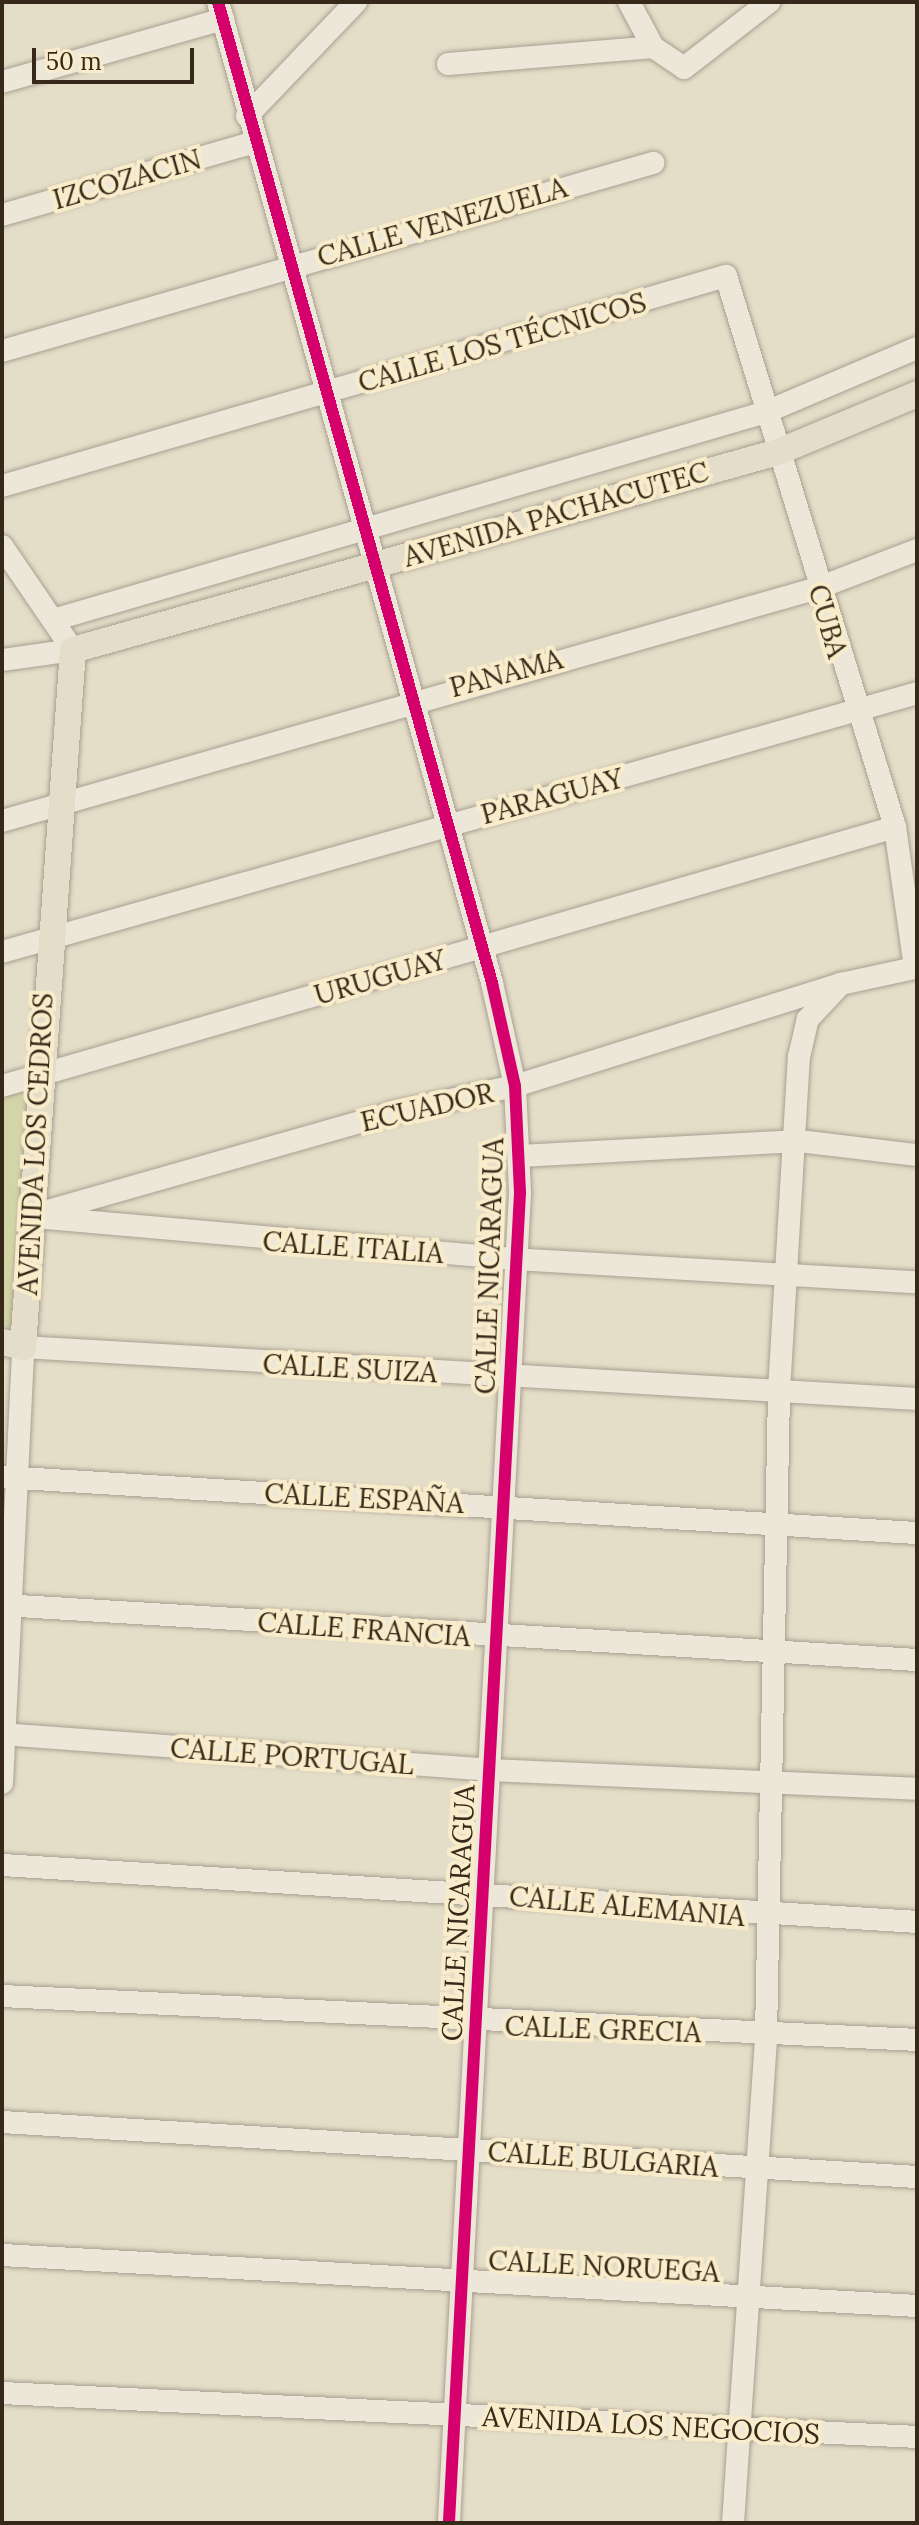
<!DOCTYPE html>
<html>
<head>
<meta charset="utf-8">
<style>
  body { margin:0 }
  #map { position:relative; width:919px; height:2525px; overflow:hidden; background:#e4ddc7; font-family:Lora,serif }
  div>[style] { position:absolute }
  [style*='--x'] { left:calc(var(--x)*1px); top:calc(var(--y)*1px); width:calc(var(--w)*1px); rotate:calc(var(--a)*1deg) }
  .green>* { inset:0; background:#d3d5a7 }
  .roads { filter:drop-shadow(0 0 2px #a8a091) drop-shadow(0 0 2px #a8a091) }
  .minor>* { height:22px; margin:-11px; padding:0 11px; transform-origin:11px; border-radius:11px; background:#ece7d9 }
  .major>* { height:26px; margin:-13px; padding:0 13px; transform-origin:13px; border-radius:13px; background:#e4ddca }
  .cycleway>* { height:12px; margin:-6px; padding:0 6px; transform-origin:6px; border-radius:6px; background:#d6006c }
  span { translate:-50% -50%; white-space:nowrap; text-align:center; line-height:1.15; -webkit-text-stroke:8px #f8ecca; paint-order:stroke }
  .street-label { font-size:28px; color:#362919 }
  .frame { position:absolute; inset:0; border:4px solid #362919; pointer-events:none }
  .scale { position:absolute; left:32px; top:48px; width:162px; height:36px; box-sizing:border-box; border:4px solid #362919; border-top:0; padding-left:10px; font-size:24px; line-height:28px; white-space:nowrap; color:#362919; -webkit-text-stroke:6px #f8ecca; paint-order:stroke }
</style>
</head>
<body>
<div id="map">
  <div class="green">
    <div style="clip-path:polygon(28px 1088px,12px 1328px,2px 1325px,2px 1096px)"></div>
  </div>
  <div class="roads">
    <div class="minor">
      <div style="--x:218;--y:2;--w:1019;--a:74.39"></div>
      <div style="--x:492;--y:983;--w:106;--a:77.4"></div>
      <div style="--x:515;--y:1086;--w:107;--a:87.3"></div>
      <div style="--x:520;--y:1193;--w:1332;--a:93.06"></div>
      <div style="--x:629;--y:2;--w:51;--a:61.9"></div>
      <div style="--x:653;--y:47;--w:37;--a:34"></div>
      <div style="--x:684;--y:68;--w:108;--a:-37.8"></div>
      <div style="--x:448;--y:64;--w:206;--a:-4.7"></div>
      <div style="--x:2;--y:82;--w:230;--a:-15.9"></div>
      <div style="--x:247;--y:116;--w:158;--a:-46.3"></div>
      <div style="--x:2;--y:215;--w:260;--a:-16.1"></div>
      <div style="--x:2;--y:351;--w:678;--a:-16.11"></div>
      <div style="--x:2;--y:486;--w:754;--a:-16.18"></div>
      <div style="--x:726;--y:276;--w:576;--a:72.95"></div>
      <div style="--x:895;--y:827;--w:142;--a:81.9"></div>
      <div style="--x:2;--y:546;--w:126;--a:55.7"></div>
      <div style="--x:73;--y:650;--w:72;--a:172"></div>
      <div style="--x:53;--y:620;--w:743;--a:-16.26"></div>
      <div style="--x:766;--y:412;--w:164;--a:-23"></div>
      <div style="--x:2;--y:821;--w:849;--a:-15.94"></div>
      <div style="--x:818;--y:588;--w:106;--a:-21"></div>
      <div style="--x:2;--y:952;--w:951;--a:-15.8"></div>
      <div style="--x:2;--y:1086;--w:930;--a:-16.17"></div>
      <div style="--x:520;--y:1156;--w:279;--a:-3.1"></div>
      <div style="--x:799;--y:1141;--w:119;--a:6.8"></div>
      <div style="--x:30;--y:1216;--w:375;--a:-15.9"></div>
      <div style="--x:391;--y:1113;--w:127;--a:-12.3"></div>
      <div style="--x:515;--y:1086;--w:342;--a:-17.4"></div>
      <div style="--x:841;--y:984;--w:76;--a:-12.2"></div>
      <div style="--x:35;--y:1217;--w:480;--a:5"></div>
      <div style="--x:513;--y:1259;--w:405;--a:3.3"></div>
      <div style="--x:3;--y:1477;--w:916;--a:3.51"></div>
      <div style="--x:2;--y:1605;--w:917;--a:3.44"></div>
      <div style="--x:2;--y:1734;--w:488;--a:4.2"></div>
      <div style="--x:489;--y:1770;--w:428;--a:2.5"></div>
      <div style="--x:2;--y:1783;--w:437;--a:-87.2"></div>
      <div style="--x:23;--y:1347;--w:896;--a:3.33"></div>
      <div style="--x:2;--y:1865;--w:917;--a:3.56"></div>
      <div style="--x:2;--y:1996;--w:916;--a:2.75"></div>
      <div style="--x:2;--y:2122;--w:917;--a:3.44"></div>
      <div style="--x:2;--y:2255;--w:916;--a:3.19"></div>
      <div style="--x:2;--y:2393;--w:916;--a:2.75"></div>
      <div style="--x:733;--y:2523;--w:489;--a:-86.1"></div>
      <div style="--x:766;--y:2035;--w:644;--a:-88.84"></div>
      <div style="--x:779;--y:1391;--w:335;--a:-86.6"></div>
      <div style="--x:799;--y:1057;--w:39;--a:-77"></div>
      <div style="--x:808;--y:1019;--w:48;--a:-46.7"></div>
    </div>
    <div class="major">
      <div style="--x:2;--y:1342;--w:22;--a:13"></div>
      <div style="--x:23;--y:1347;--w:699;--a:-85.9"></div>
      <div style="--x:73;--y:650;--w:732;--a:-15.69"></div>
      <div style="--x:778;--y:452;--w:151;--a:-22.6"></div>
    </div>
  </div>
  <div class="cycleway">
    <div style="--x:218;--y:2;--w:1019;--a:74.39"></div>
    <div style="--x:492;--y:983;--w:106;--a:77.4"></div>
    <div style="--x:515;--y:1086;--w:107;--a:87.3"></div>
    <div style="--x:520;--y:1193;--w:1332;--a:93.06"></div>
  </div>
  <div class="street-label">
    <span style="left:127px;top:179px;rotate:-16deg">IZCOZACIN</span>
    <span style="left:442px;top:222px;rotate:-16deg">CALLE VENEZUELA</span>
    <span style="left:502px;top:342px;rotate:-16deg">CALLE LOS TÉCNICOS</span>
    <span style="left:556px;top:514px;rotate:-16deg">AVENIDA PACHACUTEC</span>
    <span style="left:828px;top:621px;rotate:74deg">CUBA</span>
    <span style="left:506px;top:673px;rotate:-15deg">PANAMA</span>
    <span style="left:552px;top:796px;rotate:-15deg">PARAGUAY</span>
    <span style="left:380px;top:977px;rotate:-16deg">URUGUAY</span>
    <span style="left:427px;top:1107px;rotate:-13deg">ECUADOR</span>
    <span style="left:35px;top:1144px;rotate:-87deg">AVENIDA LOS CEDROS</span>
    <span style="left:353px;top:1247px;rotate:4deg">CALLE ITALIA</span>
    <span style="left:489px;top:1266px;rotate:-88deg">CALLE NICARAGUA</span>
    <span style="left:350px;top:1368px;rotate:3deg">CALLE SUIZA</span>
    <span style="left:364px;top:1498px;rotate:3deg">CALLE ESPAÑA</span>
    <span style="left:364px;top:1629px;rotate:4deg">CALLE FRANCIA</span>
    <span style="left:292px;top:1756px;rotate:4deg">CALLE PORTUGAL</span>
    <span style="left:627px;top:1906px;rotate:5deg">CALLE ALEMANIA</span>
    <span style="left:458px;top:1913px;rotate:-87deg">CALLE NICARAGUA</span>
    <span style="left:603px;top:2029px;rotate:2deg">CALLE GRECIA</span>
    <span style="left:603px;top:2159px;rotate:4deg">CALLE BULGARIA</span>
    <span style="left:604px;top:2266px;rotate:3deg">CALLE NORUEGA</span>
    <span style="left:651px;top:2425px;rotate:3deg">AVENIDA LOS NEGOCIOS</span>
  </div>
  <div class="frame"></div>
  <div class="scale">50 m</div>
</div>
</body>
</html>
